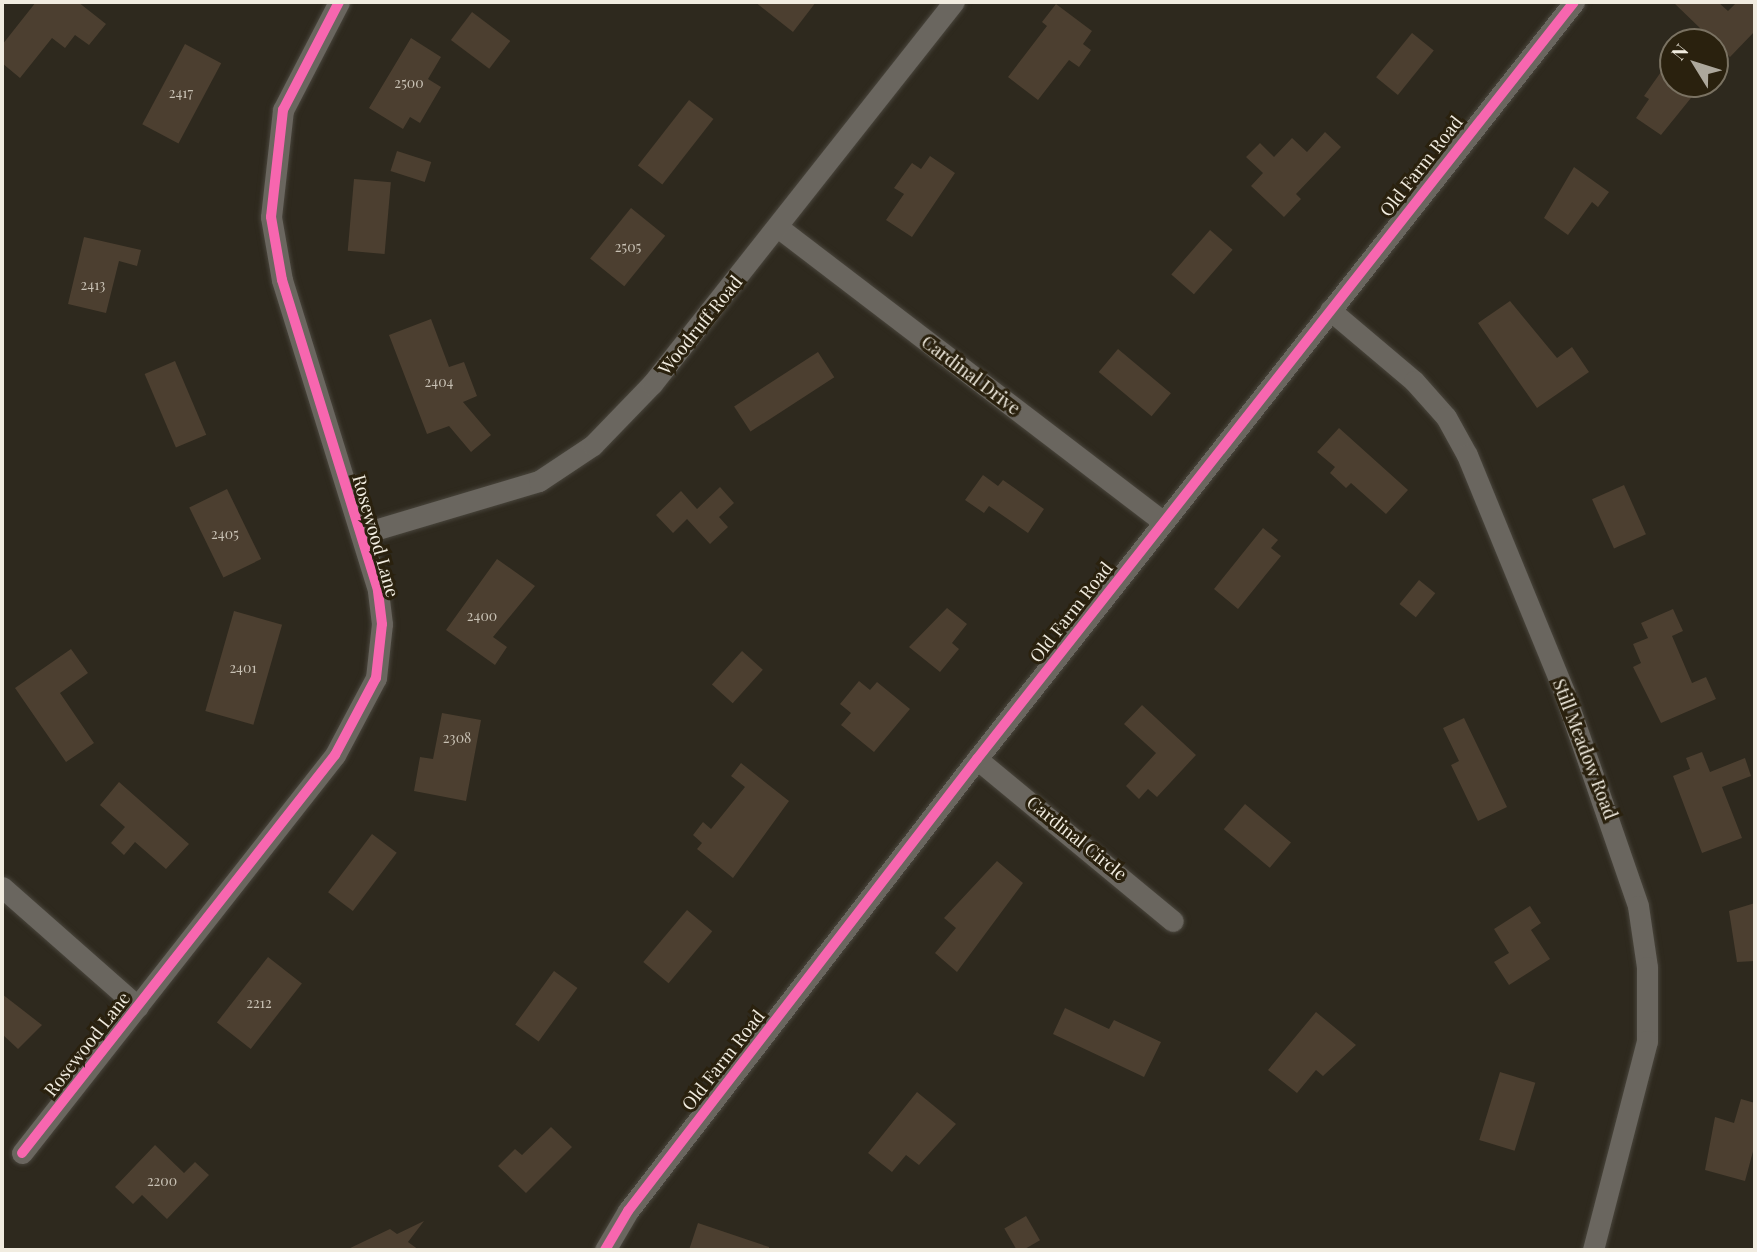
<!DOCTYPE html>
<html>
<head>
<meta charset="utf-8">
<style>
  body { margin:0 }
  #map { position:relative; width:1757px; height:1252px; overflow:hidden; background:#2e291e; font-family:"Playfair Display",serif }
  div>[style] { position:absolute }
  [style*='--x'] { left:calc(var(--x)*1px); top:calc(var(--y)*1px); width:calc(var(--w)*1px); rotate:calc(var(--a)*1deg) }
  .building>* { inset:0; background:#4c3f30; transform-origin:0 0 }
  .roads { filter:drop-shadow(0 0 2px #49453c) drop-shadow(0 0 2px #49453c) }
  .street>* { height:21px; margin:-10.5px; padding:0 10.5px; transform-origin:10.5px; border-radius:10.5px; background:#6a665f }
  .cycleway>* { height:10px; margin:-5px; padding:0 5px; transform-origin:5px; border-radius:5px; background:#f766af }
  span { translate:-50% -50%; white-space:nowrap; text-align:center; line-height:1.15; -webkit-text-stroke:6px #2a210e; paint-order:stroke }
  .number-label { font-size:14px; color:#c8c1b4 }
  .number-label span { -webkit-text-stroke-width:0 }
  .street-label { font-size:18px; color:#f1ece0 }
  .frame { position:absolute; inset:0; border:4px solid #f1ece0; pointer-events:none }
  .north { position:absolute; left:1659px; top:28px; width:70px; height:70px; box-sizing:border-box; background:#2a210e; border:2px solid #7a7262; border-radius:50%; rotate:308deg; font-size:19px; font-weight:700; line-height:28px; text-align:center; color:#f1ece0 }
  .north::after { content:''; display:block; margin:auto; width:24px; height:32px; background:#ada89c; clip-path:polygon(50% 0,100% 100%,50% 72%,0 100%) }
</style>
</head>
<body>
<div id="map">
  <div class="building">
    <div style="clip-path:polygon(36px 2px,78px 2px,106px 24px,89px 45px,75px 35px,65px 48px,52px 38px,20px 78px,2px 63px,2px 45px)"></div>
    <div style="clip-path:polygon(755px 2px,816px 2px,793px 32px)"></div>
    <div style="clip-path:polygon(1673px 2px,1718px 2px,1728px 11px,1737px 2px,1755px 2px,1755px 31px,1730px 57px)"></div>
    <div style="clip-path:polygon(1056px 4px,1092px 31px,1083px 44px,1091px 50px,1079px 67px,1069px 60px,1038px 100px,1008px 77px,1047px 26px,1042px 22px)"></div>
    <div style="left:472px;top:12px;width:48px;height:35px;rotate:37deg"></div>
    <div style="left:1412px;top:33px;width:28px;height:57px;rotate:39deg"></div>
    <div style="clip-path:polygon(411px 38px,441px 57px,428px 79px,441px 87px,420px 123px,410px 117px,403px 129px,369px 108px)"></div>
    <div style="left:185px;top:44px;width:41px;height:91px;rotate:28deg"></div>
    <div style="clip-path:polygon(1673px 55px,1673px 84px,1695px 93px,1661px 135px,1636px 118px,1649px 99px,1644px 96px)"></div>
    <div style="left:689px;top:100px;width:31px;height:83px;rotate:38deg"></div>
    <div style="clip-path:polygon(1325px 132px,1341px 147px,1296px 194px,1301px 199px,1284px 217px,1251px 186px,1263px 173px,1246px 157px,1260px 143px,1274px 157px,1292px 138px,1307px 152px)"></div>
    <div style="left:397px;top:151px;width:36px;height:21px;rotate:18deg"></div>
    <div style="clip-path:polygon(930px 156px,955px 173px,912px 237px,886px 220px,904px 194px,894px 188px,912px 163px,921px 169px)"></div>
    <div style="clip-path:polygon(1574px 167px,1609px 192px,1598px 207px,1592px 202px,1568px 235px,1544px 218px)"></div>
    <div style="left:354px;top:179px;width:37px;height:72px;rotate:5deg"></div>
    <div style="left:631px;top:208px;width:44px;height:65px;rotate:39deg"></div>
    <div style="left:1210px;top:230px;width:30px;height:59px;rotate:41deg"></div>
    <div style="clip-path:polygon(84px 237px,141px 250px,137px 266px,119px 261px,106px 313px,68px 304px)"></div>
    <div style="clip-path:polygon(1510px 301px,1557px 358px,1572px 347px,1589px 372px,1537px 408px,1478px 323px)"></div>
    <div style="clip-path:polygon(431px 319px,449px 367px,464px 362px,477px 396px,463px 402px,491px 435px,471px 452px,449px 426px,427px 434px,389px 335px)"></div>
    <div style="left:1118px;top:349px;width:69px;height:30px;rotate:40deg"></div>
    <div style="left:818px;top:352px;width:30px;height:100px;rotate:57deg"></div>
    <div style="left:175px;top:361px;width:80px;height:33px;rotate:67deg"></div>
    <div style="clip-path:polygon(1339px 428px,1408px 490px,1386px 514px,1351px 483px,1346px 488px,1330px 473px,1335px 467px,1317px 452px)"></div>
    <div style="clip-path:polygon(983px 475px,998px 486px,1003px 480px,1044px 509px,1028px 533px,989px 506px,984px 513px,965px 500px)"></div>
    <div style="left:1624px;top:485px;width:54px;height:35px;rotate:66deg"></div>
    <div style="clip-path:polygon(720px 487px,734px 503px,719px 517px,728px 527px,710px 544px,687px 519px,673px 533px,656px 515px,681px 491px,697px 509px)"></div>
    <div style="left:227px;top:489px;width:78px;height:42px;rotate:64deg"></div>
    <div style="clip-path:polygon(1263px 528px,1278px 540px,1271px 548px,1281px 556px,1238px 609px,1214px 589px)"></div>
    <div style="clip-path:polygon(497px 559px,535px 586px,493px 637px,507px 647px,495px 665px,446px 630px)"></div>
    <div style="left:1419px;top:580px;width:21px;height:31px;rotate:39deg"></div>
    <div style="clip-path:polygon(947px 608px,967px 624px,952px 643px,959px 649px,940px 672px,909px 647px)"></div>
    <div style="clip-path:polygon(1673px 609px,1683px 631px,1672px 636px,1692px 683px,1706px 677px,1716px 699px,1661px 723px,1633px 667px,1641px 663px,1633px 644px,1648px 638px,1641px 623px)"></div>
    <div style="left:234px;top:611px;width:50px;height:104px;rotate:16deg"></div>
    <div style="clip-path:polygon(71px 649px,88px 673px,60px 693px,94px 743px,66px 762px,15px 688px)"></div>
    <div style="left:742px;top:651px;width:28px;height:45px;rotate:42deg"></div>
    <div style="clip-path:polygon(859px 681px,870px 690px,877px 682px,910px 709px,874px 752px,841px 725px,851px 713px,840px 704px)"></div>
    <div style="clip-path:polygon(1142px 705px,1196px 755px,1157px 797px,1148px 789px,1139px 799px,1126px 786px,1156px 753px,1124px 724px)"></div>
    <div style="clip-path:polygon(442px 713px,481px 720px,466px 801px,414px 791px,420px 757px,433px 759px)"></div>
    <div style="clip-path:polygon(1464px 718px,1507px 807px,1478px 821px,1451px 765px,1459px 761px,1443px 728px)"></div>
    <div style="clip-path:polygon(1702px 752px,1710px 772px,1745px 758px,1751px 776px,1722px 787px,1742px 838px,1702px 853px,1673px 776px,1690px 769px,1686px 758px)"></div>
    <div style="clip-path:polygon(741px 763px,789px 801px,733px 878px,697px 849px,702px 843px,693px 835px,703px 822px,711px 829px,745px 787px,731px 776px)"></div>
    <div style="clip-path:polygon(119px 782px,189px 844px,166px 869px,135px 842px,124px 855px,111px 843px,125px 827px,100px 805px)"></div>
    <div style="left:1245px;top:804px;width:60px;height:33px;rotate:40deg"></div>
    <div style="left:372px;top:834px;width:31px;height:73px;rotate:37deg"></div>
    <div style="clip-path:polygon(997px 861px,1023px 883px,957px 972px,935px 953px,956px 928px,944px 918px)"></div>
    <div style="clip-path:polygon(1755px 903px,1755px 961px,1737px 962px,1729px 911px)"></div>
    <div style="clip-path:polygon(1530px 906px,1541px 923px,1531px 930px,1550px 959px,1509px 985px,1494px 962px,1509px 953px,1494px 929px)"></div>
    <div style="left:687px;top:910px;width:33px;height:68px;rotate:40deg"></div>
    <div style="left:268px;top:957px;width:43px;height:83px;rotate:38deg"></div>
    <div style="left:554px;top:971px;width:29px;height:66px;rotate:36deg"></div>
    <div style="clip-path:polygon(2px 994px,42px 1025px,18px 1049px,2px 1034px)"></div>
    <div style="clip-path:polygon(1065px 1008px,1109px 1029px,1114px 1020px,1161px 1042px,1144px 1077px,1053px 1034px)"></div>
    <div style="clip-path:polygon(1316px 1012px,1356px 1045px,1323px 1076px,1316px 1070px,1297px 1093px,1268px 1070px)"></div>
    <div style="left:1500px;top:1072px;width:37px;height:71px;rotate:17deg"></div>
    <div style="clip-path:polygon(917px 1092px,956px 1124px,919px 1165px,906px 1155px,892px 1172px,868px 1153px)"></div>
    <div style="clip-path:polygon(1741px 1099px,1755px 1103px,1755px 1144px,1745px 1181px,1705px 1170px,1715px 1117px,1734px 1123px)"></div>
    <div style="clip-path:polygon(551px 1127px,572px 1147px,526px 1193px,498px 1166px,515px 1149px,522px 1155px)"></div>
    <div style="clip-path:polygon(155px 1145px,184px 1173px,195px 1162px,209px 1175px,167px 1219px,142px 1195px,133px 1204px,115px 1187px)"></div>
    <div style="left:1026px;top:1216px;width:28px;height:25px;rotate:60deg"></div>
    <div style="clip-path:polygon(424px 1221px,408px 1242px,419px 1250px,346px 1250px,390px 1229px,397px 1234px)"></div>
    <div style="clip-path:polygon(698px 1223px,769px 1247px,769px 1250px,689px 1250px)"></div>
  </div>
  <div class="roads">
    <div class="street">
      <div style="--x:779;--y:228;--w:484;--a:37.4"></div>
      <div style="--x:1330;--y:310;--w:110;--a:40.2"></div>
      <div style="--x:1414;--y:381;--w:48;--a:48.4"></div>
      <div style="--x:1446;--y:417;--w:43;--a:61.1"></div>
      <div style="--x:1467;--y:455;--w:256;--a:67.7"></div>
      <div style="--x:1564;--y:692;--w:226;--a:70.9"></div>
      <div style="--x:1638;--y:906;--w:62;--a:81.6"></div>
      <div style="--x:1647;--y:967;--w:74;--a:90"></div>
      <div style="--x:1647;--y:1041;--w:216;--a:104.5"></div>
      <div style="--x:361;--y:534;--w:186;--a:-16.6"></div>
      <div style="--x:539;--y:481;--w:65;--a:-33.7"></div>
      <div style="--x:593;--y:445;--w:85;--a:-46"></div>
      <div style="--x:652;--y:384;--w:487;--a:-51.7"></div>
      <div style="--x:977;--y:759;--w:254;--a:39.6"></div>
      <div style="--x:2;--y:887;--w:181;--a:41.4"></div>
      <div style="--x:22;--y:1153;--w:506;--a:-51.82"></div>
      <div style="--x:335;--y:755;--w:87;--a:-62"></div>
      <div style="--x:376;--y:678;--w:54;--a:-83.7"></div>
      <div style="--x:382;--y:624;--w:34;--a:-97"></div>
      <div style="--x:378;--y:590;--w:325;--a:-107.2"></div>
      <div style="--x:282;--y:280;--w:64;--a:-99.9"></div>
      <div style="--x:271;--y:217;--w:108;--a:-83.6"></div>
      <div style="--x:283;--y:110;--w:122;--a:-62.6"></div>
      <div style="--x:605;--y:1250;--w:45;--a:-59.5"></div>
      <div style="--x:628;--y:1211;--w:571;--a:-52.33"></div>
      <div style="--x:977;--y:759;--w:964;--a:-51.74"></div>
    </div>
  </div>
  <div class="cycleway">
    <div style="--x:22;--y:1153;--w:506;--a:-51.82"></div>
    <div style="--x:335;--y:755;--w:87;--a:-62"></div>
    <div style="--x:376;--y:678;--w:54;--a:-83.7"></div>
    <div style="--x:382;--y:624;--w:34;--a:-97"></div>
    <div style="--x:378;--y:590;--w:325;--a:-107.2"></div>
    <div style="--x:282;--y:280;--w:64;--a:-99.9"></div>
    <div style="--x:271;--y:217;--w:108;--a:-83.6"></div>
    <div style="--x:283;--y:110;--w:122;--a:-62.6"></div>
    <div style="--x:605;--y:1250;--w:45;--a:-59.5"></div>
    <div style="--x:628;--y:1211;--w:571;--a:-52.33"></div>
    <div style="--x:977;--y:759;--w:964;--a:-51.74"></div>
  </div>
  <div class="number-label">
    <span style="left:409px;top:83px">2500</span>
    <span style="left:181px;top:93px">2417</span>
    <span style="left:628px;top:247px">2505</span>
    <span style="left:93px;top:285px">2413</span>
    <span style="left:439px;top:382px">2404</span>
    <span style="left:225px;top:534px">2405</span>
    <span style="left:482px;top:616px">2400</span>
    <span style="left:243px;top:668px">2401</span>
    <span style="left:457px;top:738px">2308</span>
    <span style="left:259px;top:1003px">2212</span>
    <span style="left:162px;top:1181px">2200</span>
  </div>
  <div class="street-label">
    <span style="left:1421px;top:166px;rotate:-52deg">Old Farm Road</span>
    <span style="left:700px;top:325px;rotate:-51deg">Woodruff Road</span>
    <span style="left:971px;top:375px;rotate:37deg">Cardinal Drive</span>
    <span style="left:376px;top:536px;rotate:74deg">Rosewood Lane</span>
    <span style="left:1071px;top:612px;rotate:-52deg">Old Farm Road</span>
    <span style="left:1585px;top:749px;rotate:69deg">Still Meadow Road</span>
    <span style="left:1077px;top:838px;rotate:39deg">Cardinal Circle</span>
    <span style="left:87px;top:1044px;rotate:-52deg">Rosewood Lane</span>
    <span style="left:723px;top:1060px;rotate:-52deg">Old Farm Road</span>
  </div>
  <div class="frame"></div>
  <div class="north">N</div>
</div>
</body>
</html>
